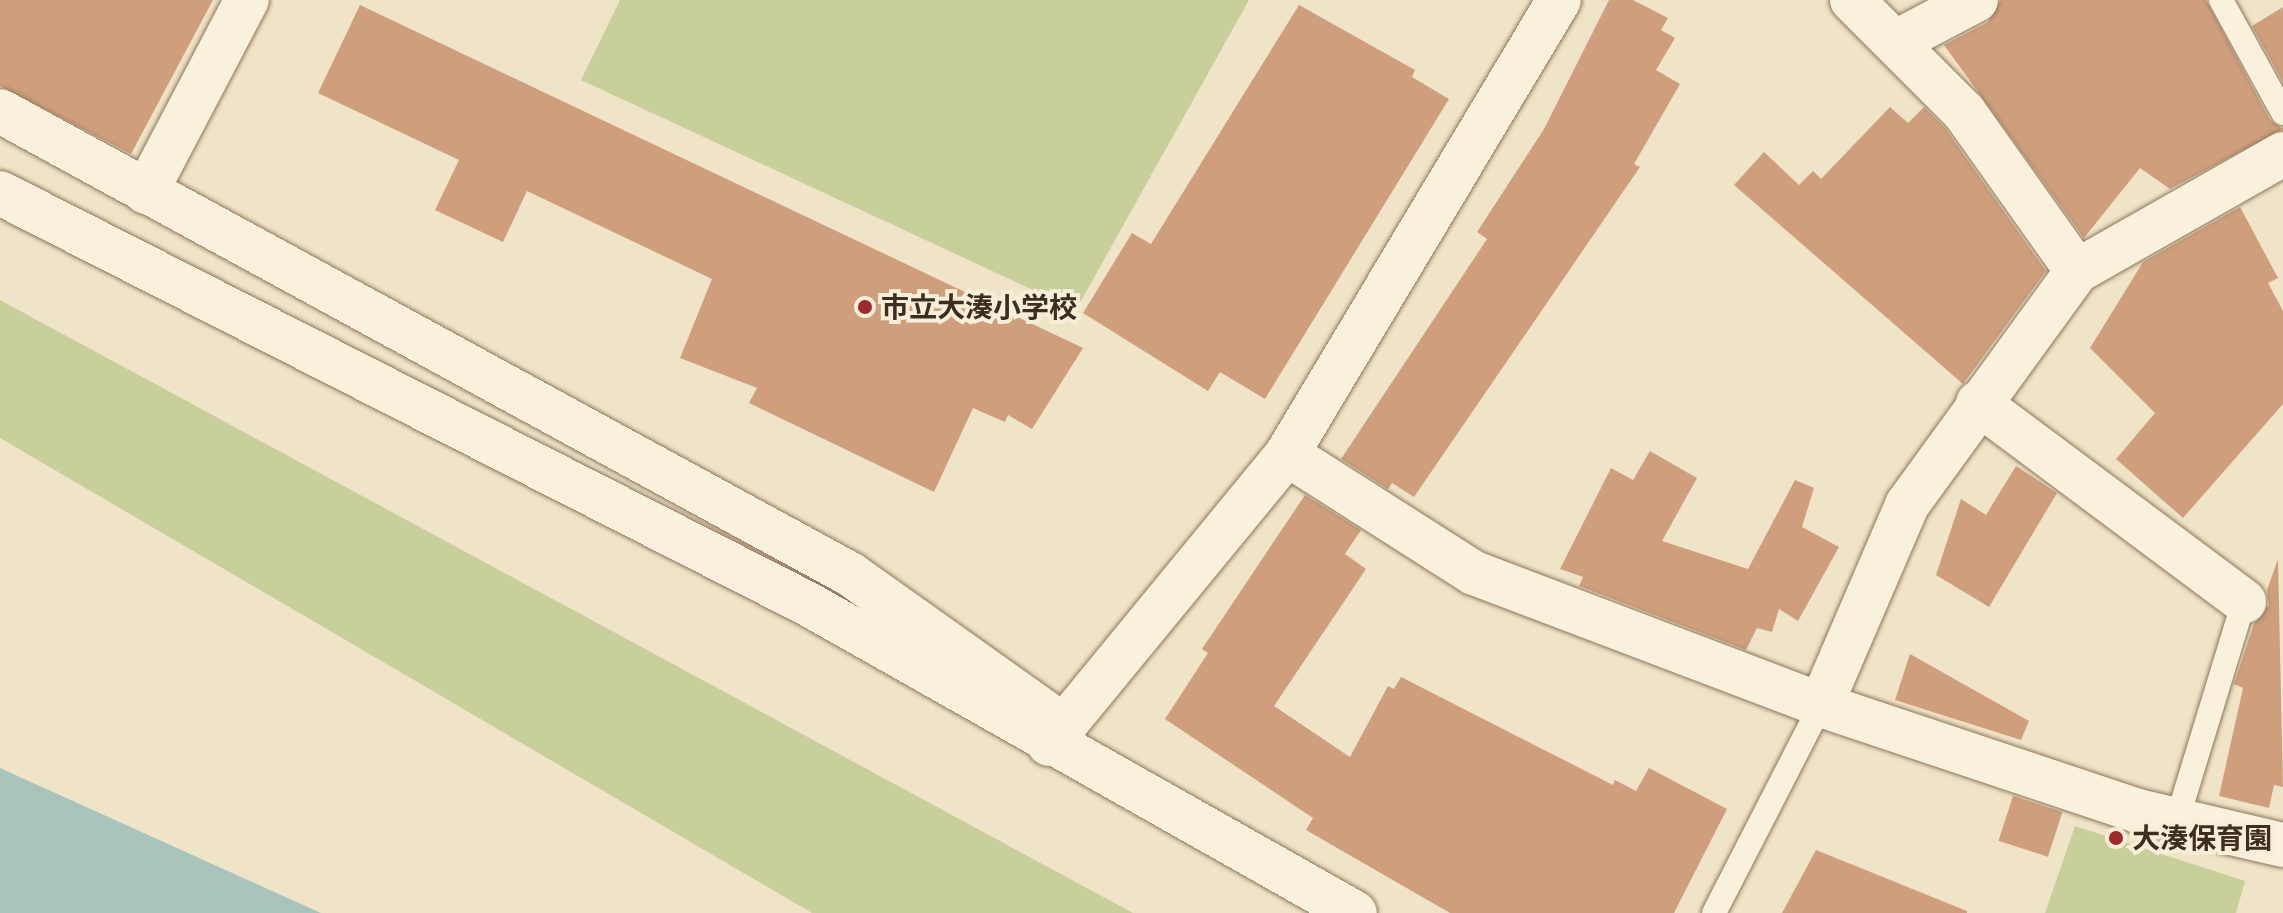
<!DOCTYPE html>
<html>
<head>
<meta charset="utf-8">
<style>
  body { margin:0 }
  #map { position:relative; width:2283px; height:913px; overflow:hidden; background:#f0e4c8; font-family:"Source Serif 4","Noto Sans JP",serif }
  div>[style] { position:absolute }
  [style*='--x'] { left:calc(var(--x)*1px); top:calc(var(--y)*1px); width:calc(var(--w)*1px); rotate:calc(var(--a)*1deg) }
  .green>* { inset:0; background:#c9cf9b }
  .water>* { inset:0; background:#a9c4bc }
  .building>* { inset:0; background:#cf9f7d; transform-origin:0 0 }
  .roads { filter:drop-shadow(0 0 2px #8d765c) drop-shadow(0 0 2px #8d765c) }
  .lane>* { height:24px; margin:-12px; padding:0 12px; transform-origin:12px; border-radius:12px; background:#faf1dc }
  .street>* { height:44px; margin:-22px; padding:0 22px; transform-origin:22px; border-radius:22px; background:#faf1dc }
  .dots>* { width:22px; height:22px; translate:-50% -50%; box-sizing:border-box; border:4px solid #f7eed8; border-radius:50% }
  span { translate:-50% -50%; white-space:nowrap; text-align:center; line-height:1.15; -webkit-text-stroke:8px #f7eed8; paint-order:stroke }
  .poi-label { font-size:28px; color:#3d2e20; font-weight:700 }
  .left { translate:0 -50%; text-align:left }
</style>
</head>
<body>
<div id="map">
  <div class="green">
    <div style="clip-path:polygon(620px 0,1249px 0,1076px 310px,581px 80px)"></div>
    <div style="clip-path:polygon(0 300px,1133px 913px,812px 913px,0 438px)"></div>
    <div style="clip-path:polygon(2075px 826px,2245px 881px,2236px 913px,2045px 913px)"></div>
  </div>
  <div class="water">
    <div style="clip-path:polygon(0 768px,321px 913px,0 913px)"></div>
  </div>
  <div class="building">
    <div style="clip-path:polygon(0 0,213px 0,131px 154px,0 86px)"></div>
    <div style="clip-path:polygon(1609px 0,1633px 0,1668px 18px,1661px 30px,1675px 38px,1656px 70px,1680px 84px,1634px 164px,1640px 167px,1414px 497px,1392px 483px,1388px 489px,1341px 459px,1487px 239px,1477px 232px,1544px 129px)"></div>
    <div style="clip-path:polygon(2001px 0,2206px 0,2270px 120px,2283px 129px,2170px 189px,2140px 168px,2084px 238px,1944px 45px,1988px 22px)"></div>
    <div style="clip-path:polygon(360px 5px,1083px 348px,1032px 429px,1008px 415px,1005px 422px,973px 408px,934px 492px,749px 403px,757px 388px,680px 358px,712px 279px,527px 191px,503px 242px,435px 210px,459px 160px,318px 93px)"></div>
    <div style="clip-path:polygon(1299px 5px,1415px 70px,1412px 77px,1449px 99px,1265px 399px,1220px 372px,1208px 391px,1083px 313px,1132px 233px,1151px 244px)"></div>
    <div style="clip-path:polygon(2283px 7px,2283px 82px,2252px 26px)"></div>
    <div style="clip-path:polygon(1890px 107px,1908px 123px,1924px 107px,1945px 128px,2046px 271px,1963px 384px,1734px 185px,1764px 152px,1799px 185px,1813px 171px,1821px 179px)"></div>
    <div style="clip-path:polygon(2240px 207px,2278px 278px,2268px 283px,2283px 311px,2283px 404px,2183px 518px,2116px 459px,2155px 413px,2090px 348px,2143px 262px)"></div>
    <div style="clip-path:polygon(1650px 451px,1697px 478px,1662px 541px,1748px 569px,1795px 480px,1814px 488px,1802px 527px,1839px 547px,1798px 621px,1779px 609px,1772px 632px,1757px 628px,1746px 650px,1579px 586px,1583px 577px,1560px 569px,1611px 468px,1633px 480px)"></div>
    <div style="clip-path:polygon(2016px 466px,2057px 493px,1989px 607px,1936px 575px,1961px 499px,1986px 515px)"></div>
    <div style="clip-path:polygon(1305px 495px,1361px 530px,1345px 554px,1366px 569px,1274px 706px,1350px 757px,1388px 686px,1394px 689px,1401px 677px,1613px 785px,1615px 780px,1636px 791px,1649px 768px,1727px 809px,1674px 913px,1450px 913px,1306px 830px,1313px 818px,1165px 719px,1208px 653px,1202px 649px)"></div>
    <div style="clip-path:polygon(2278px 559px,2283px 787px,2274px 785px,2269px 808px,2219px 796px,2243px 688px,2234px 684px,2254px 624px,2269px 605px,2267px 590px)"></div>
    <div style="clip-path:polygon(1910px 654px,2029px 721px,2021px 740px,1895px 700px)"></div>
    <div style="left:2013px;top:796px;width:52px;height:47px;rotate:18deg"></div>
    <div style="clip-path:polygon(1816px 850px,1967px 911px,1967px 913px,1782px 913px)"></div>
  </div>
  <div class="roads">
    <div class="lane">
      <div style="--x:2221;--y:0;--w:129;--a:61.2"></div>
      <div style="--x:2177;--y:820;--w:229;--a:-73"></div>
      <div style="--x:1714;--y:913;--w:234;--a:-62.8"></div>
    </div>
    <div class="street">
      <div style="--x:1852;--y:0;--w:158;--a:45"></div>
      <div style="--x:1964;--y:112;--w:195;--a:54.6"></div>
      <div style="--x:1898;--y:41;--w:88;--a:-27.7"></div>
      <div style="--x:0;--y:111;--w:968;--a:28.58"></div>
      <div style="--x:850;--y:574;--w:242;--a:35.4"></div>
      <div style="--x:146;--y:192;--w:217;--a:-62.3"></div>
      <div style="--x:0;--y:193;--w:907;--a:26.96"></div>
      <div style="--x:808;--y:604;--w:628;--a:29.46"></div>
      <div style="--x:1978;--y:403;--w:332;--a:36.7"></div>
      <div style="--x:1287;--y:454;--w:222;--a:32.5"></div>
      <div style="--x:1474;--y:573;--w:371;--a:20.8"></div>
      <div style="--x:1821;--y:705;--w:334;--a:18.5"></div>
      <div style="--x:2138;--y:811;--w:149;--a:13.2"></div>
      <div style="--x:1821;--y:705;--w:218;--a:-66.7"></div>
      <div style="--x:1907;--y:505;--w:289;--a:-54"></div>
      <div style="--x:2077;--y:271;--w:237;--a:-29.6"></div>
      <div style="--x:1049;--y:744;--w:375;--a:-50.6"></div>
      <div style="--x:1287;--y:454;--w:529;--a:-59.07"></div>
    </div>
  </div>
  <div class="dots">
    <div style="left:865px;top:307px;background:#9e2a2b"></div>
    <div style="left:2116px;top:838px;background:#9e2a2b"></div>
  </div>
  <div class="poi-label">
    <span class="left" style="left:881px;top:307px">市立大湊小学校</span>
    <span class="left" style="left:2132px;top:838px">大湊保育園</span>
  </div>
</div>
</body>
</html>
